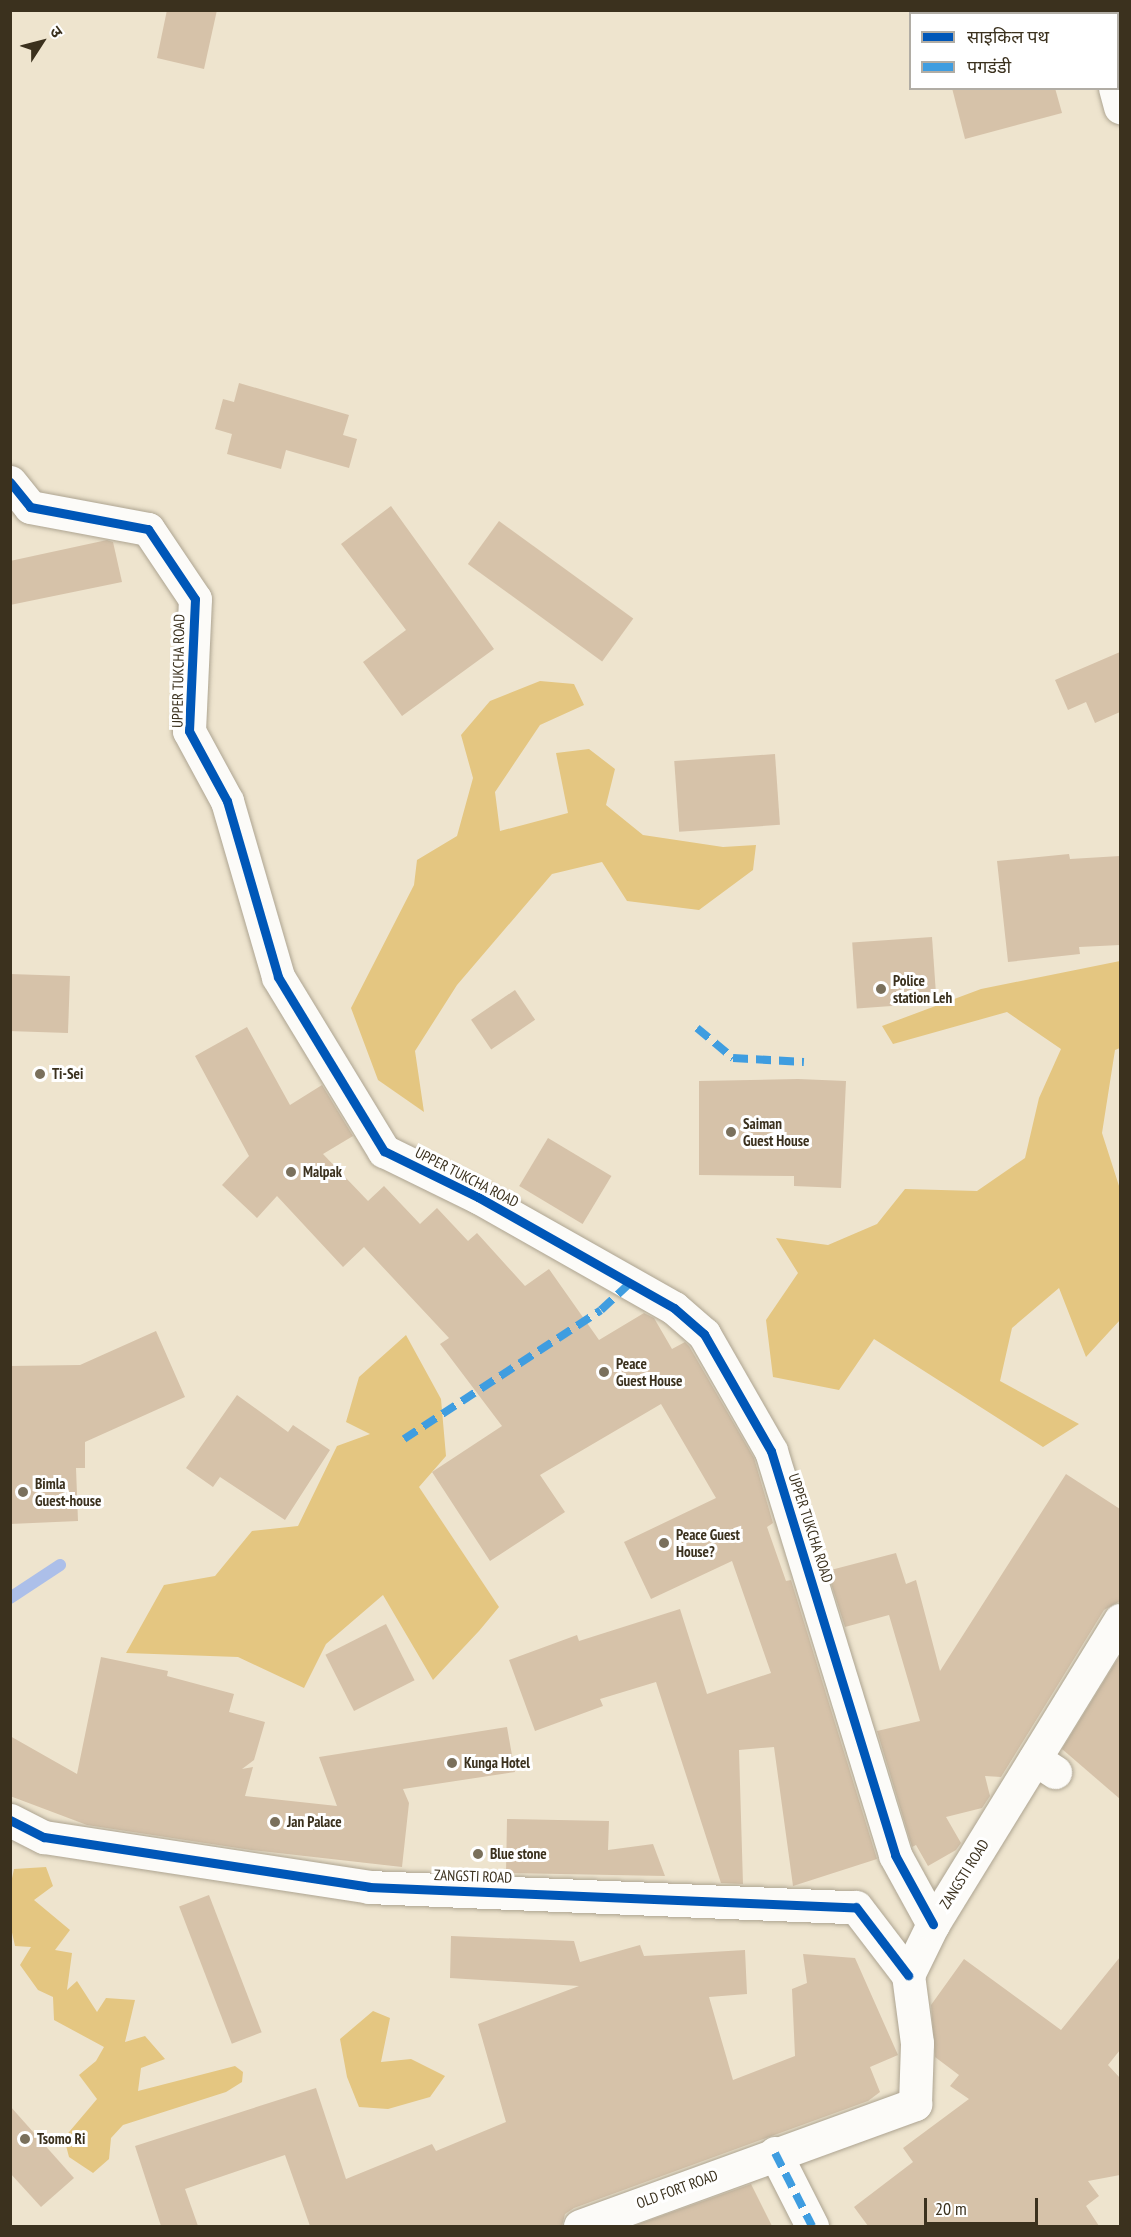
<!DOCTYPE html>
<html>
<head>
<meta charset="utf-8">
<style>
  body { margin:0 }
  #map { position:relative; width:1131px; height:2237px; overflow:hidden; background:#eee4ce; font-family:"PT Sans Narrow","Noto Sans Devanagari",sans-serif }
  div>[style] { position:absolute }
  [style*='--x'] { left:calc(var(--x)*1px); top:calc(var(--y)*1px); width:calc(var(--w)*1px); rotate:calc(var(--a)*1deg) }
  .forest>* { inset:0; background:#e4c681 }
  .stream>* { height:12px; margin:-6px; padding:0 6px; transform-origin:6px; border-radius:6px; background:#acbfe9 }
  .building>* { inset:0; background:#d6c2a9; transform-origin:0 0 }
  .roads { filter:drop-shadow(0 0 2px #ada491) drop-shadow(0 0 2px #ada491) }
  .minor>* { height:33px; margin:-16.5px; padding:0 16.5px; transform-origin:16.5px; border-radius:16.5px; background:#fcfbf8 }
  .major>* { height:33px; margin:-16.5px; padding:0 16.5px; transform-origin:16.5px; border-radius:16.5px; background:#fcfbf8 }
  .quiet>* { height:8px; margin-top:-4px; transform-origin:0; background:repeating-linear-gradient(90deg,#3f9de0 0 15px,transparent 0 23px) }
  .cycleway>* { height:9px; margin:-4.5px; padding:0 4.5px; transform-origin:4.5px; border-radius:4.5px; background:#0057b8 }
  .dots>* { width:16px; height:16px; translate:-50% -50%; box-sizing:border-box; border:3px solid #fff; border-radius:50% }
  span { translate:-50% -50%; white-space:nowrap; text-align:center; line-height:1.15; -webkit-text-stroke:6px #fff; paint-order:stroke }
  .street-label { font-size:15px; color:#3b311e }
  .poi-label { font-size:15px; color:#3b311e; font-weight:700 }
  .left { translate:0 -50%; text-align:left }
  .frame { position:absolute; inset:0; border:12px solid #3b311e; pointer-events:none }
  .legend { position:absolute; left:909px; top:12px; width:210px; height:78px; box-sizing:border-box; background:#fff; border:2px solid #b1ada5; margin:0; padding:8px 10px; list-style:none; font-size:18px; color:#3b311e }
  .legend li { display:flex; align-items:center; gap:12px; height:30px }
  .legend b { width:30px; border:2px solid #b1ada5 }
  .north { position:absolute; left:12px; top:12px; width:60px; height:60px; -webkit-text-stroke:4px #fff; paint-order:stroke; rotate:54deg; font-size:16px; font-weight:700; line-height:24px; text-align:center; color:#3b311e }
  .north::after { content:''; display:block; margin:auto; width:21px; height:27px; background:#3b311e; clip-path:polygon(50% 0,100% 100%,50% 72%,0 100%) }
  .scale { position:absolute; left:924px; top:2198px; width:114px; height:27px; box-sizing:border-box; border:3px solid #3b311e; border-top:0; padding-left:8px; font-size:18px; line-height:21px; white-space:nowrap; color:#3b311e; -webkit-text-stroke:4px #fff; paint-order:stroke }
</style>
</head>
<body>
<div id="map">
  <div class="forest">
    <div style="clip-path:polygon(540px 681px,574px 684px,584px 705px,540px 725px,495px 792px,500px 831px,568px 813px,556px 753px,589px 749px,615px 769px,606px 805px,643px 835px,723px 847px,756px 845px,753px 870px,699px 910px,627px 901px,602px 862px,552px 874px,457px 985px,415px 1051px,424px 1112px,378px 1080px,351px 1008px,414px 885px,417px 860px,457px 836px,473px 778px,461px 735px,490px 701px)"></div>
    <div style="clip-path:polygon(1120px 961px,1120px 1048px,1115px 1050px,1102px 1133px,1120px 1189px,1120px 1320px,1086px 1357px,1059px 1288px,1012px 1328px,1000px 1381px,1079px 1424px,1043px 1447px,874px 1339px,839px 1390px,773px 1377px,766px 1320px,798px 1273px,776px 1238px,828px 1245px,877px 1224px,905px 1189px,977px 1191px,1025px 1158px,1039px 1098px,1061px 1049px,1007px 1012px,893px 1044px,882px 1026px,981px 989px)"></div>
    <div style="clip-path:polygon(406px 1335px,441px 1399px,446px 1456px,419px 1487px,499px 1607px,479px 1631px,433px 1680px,383px 1595px,326px 1644px,304px 1688px,238px 1657px,126px 1653px,164px 1585px,215px 1576px,252px 1531px,298px 1526px,337px 1446px,370px 1434px,346px 1422px,359px 1377px)"></div>
    <div style="clip-path:polygon(46px 1867px,53px 1886px,34px 1900px,70px 1930px,55px 1950px,72px 1953px,67px 1990px,77px 1981px,97px 2012px,106px 1998px,135px 2000px,125px 2042px,145px 2036px,165px 2059px,141px 2068px,138px 2091px,235px 2066px,243px 2072px,242px 2082px,226px 2092px,123px 2125px,111px 2138px,109px 2159px,93px 2173px,69px 2157px,64px 2138px,97px 2099px,79px 2075px,96px 2061px,104px 2047px,54px 2020px,53px 1997px,38px 1990px,20px 1965px,31px 1947px,15px 1946px,11px 1928px,11px 1883px,14px 1869px)"></div>
    <div style="clip-path:polygon(373px 2011px,390px 2018px,381px 2062px,411px 2059px,445px 2076px,430px 2097px,388px 2109px,359px 2107px,347px 2077px,340px 2039px)"></div>
  </div>
  <div class="stream">
    <div style="--x:10;--y:1598;--w:60;--a:-33.4"></div>
  </div>
  <div class="building">
    <div style="clip-path:polygon(167px 10px,217px 10px,204px 69px,157px 58px)"></div>
    <div style="clip-path:polygon(952px 88px,1055px 88px,1062px 113px,965px 139px)"></div>
    <div style="clip-path:polygon(239px 383px,349px 415px,343px 435px,357px 439px,349px 468px,286px 450px,281px 469px,227px 454px,232px 434px,215px 429px,223px 399px,234px 402px)"></div>
    <div style="clip-path:polygon(391px 506px,494px 649px,402px 716px,363px 662px,406px 630px,341px 544px)"></div>
    <div style="left:499px;top:521px;width:166px;height:53px;rotate:36deg"></div>
    <div style="clip-path:polygon(107px 540px,113px 542px,122px 582px,10px 605px,10px 561px)"></div>
    <div style="clip-path:polygon(1120px 652px,1120px 712px,1095px 723px,1086px 702px,1068px 710px,1055px 680px)"></div>
    <div style="left:775px;top:754px;width:71px;height:101px;rotate:86deg"></div>
    <div style="clip-path:polygon(1069px 854px,1070px 859px,1120px 856px,1120px 945px,1079px 947px,1080px 954px,1008px 962px,997px 861px)"></div>
    <div style="left:932px;top:937px;width:66px;height:80px;rotate:86deg"></div>
    <div style="left:10px;top:974px;width:60px;height:57px;rotate:2deg"></div>
    <div style="left:515px;top:990px;width:36px;height:53px;rotate:56deg"></div>
    <div style="clip-path:polygon(247px 1027px,290px 1105px,322px 1085px,353px 1136px,323px 1154px,368px 1201px,384px 1186px,420px 1224px,437px 1208px,468px 1241px,477px 1233px,525px 1286px,549px 1269px,599px 1340px,644px 1313px,654px 1318px,672px 1349px,685px 1342px,689px 1346px,754px 1458px,773px 1523px,767px 1527px,786px 1581px,791px 1580px,877px 1859px,793px 1886px,774px 1747px,739px 1750px,743px 1884px,721px 1883px,656px 1682px,600px 1699px,603px 1706px,535px 1731px,509px 1660px,577px 1635px,579px 1641px,680px 1609px,707px 1694px,771px 1673px,732px 1561px,651px 1599px,624px 1542px,716px 1498px,661px 1404px,540px 1475px,565px 1512px,490px 1561px,432px 1472px,502px 1426px,440px 1344px,449px 1338px,364px 1247px,343px 1267px,277px 1196px,257px 1218px,222px 1185px,249px 1156px,195px 1056px)"></div>
    <div style="clip-path:polygon(798px 1079px,846px 1081px,841px 1188px,794px 1186px,794px 1176px,699px 1175px,699px 1081px)"></div>
    <div style="left:548px;top:1138px;width:74px;height:56px;rotate:31deg"></div>
    <div style="clip-path:polygon(156px 1331px,185px 1397px,85px 1442px,85px 1468px,76px 1468px,78px 1521px,10px 1524px,10px 1366px,80px 1365px)"></div>
    <div style="clip-path:polygon(237px 1395px,288px 1432px,293px 1425px,330px 1450px,285px 1520px,220px 1477px,213px 1487px,186px 1468px)"></div>
    <div style="clip-path:polygon(1066px 1474px,1120px 1509px,1120px 1601px,1104px 1610px,1001px 1777px,985px 1776px,990px 1796px,982px 1808px,946px 1817px,961px 1843px,956px 1850px,928px 1866px,916px 1845px,912px 1847px,877px 1731px,920px 1721px,889px 1615px,845px 1627px,827px 1571px,896px 1553px,906px 1584px,916px 1580px,940px 1671px)"></div>
    <div style="left:386px;top:1624px;width:63px;height:68px;rotate:63deg"></div>
    <div style="clip-path:polygon(1120px 1655px,1120px 1799px,1062px 1749px)"></div>
    <div style="clip-path:polygon(101px 1657px,168px 1671px,167px 1676px,234px 1694px,229px 1712px,265px 1722px,254px 1760px,242px 1769px,253px 1767px,245px 1796px,337px 1806px,319px 1757px,507px 1727px,515px 1772px,403px 1789px,409px 1803px,402px 1867px,251px 1850px,87px 1825px,10px 1796px,10px 1736px,77px 1774px)"></div>
    <div style="clip-path:polygon(507px 1819px,609px 1821px,608px 1850px,653px 1844px,665px 1876px,506px 1873px)"></div>
    <div style="left:209px;top:1895px;width:147px;height:32px;rotate:69deg"></div>
    <div style="clip-path:polygon(451px 1936px,574px 1941px,580px 1962px,640px 1945px,644px 1956px,745px 1950px,747px 1994px,709px 1997px,733px 2080px,795px 2056px,792px 1989px,807px 1983px,803px 1954px,855px 1958px,898px 2055px,870px 2067px,880px 2092px,868px 2101px,574px 2208px,565px 2214px,562px 2226px,310px 2226px,285px 2155px,185px 2189px,198px 2226px,161px 2226px,135px 2146px,316px 2088px,346px 2179px,432px 2144px,436px 2151px,506px 2122px,478px 2024px,579px 1986px,450px 1978px)"></div>
    <div style="clip-path:polygon(1120px 1957px,1120px 2050px,1108px 2065px,1120px 2078px,1120px 2175px,1088px 2181px,1099px 2196px,1086px 2206px,1099px 2226px,868px 2226px,854px 2207px,913px 2162px,903px 2148px,969px 2099px,950px 2086px,959px 2075px,935px 2057px,931px 2005px,964px 1959px,1061px 2030px)"></div>
    <div style="clip-path:polygon(10px 2106px,74px 2178px,41px 2207px,10px 2173px)"></div>
    <div style="clip-path:polygon(751px 2184px,772px 2226px,633px 2226px)"></div>
  </div>
  <div class="roads">
    <div class="minor">
      <div style="--x:1094;--y:10;--w:4;--a:76"></div>
      <div style="--x:1115;--y:88;--w:20;--a:75"></div>
      <div style="--x:10;--y:482;--w:32;--a:51"></div>
      <div style="--x:30;--y:507;--w:120;--a:10.6"></div>
      <div style="--x:148;--y:529;--w:84;--a:56.1"></div>
      <div style="--x:195;--y:599;--w:132;--a:92.6"></div>
      <div style="--x:189;--y:731;--w:80;--a:61.5"></div>
      <div style="--x:227;--y:801;--w:183;--a:73.8"></div>
      <div style="--x:278;--y:977;--w:204;--a:58.7"></div>
      <div style="--x:384;--y:1151;--w:105;--a:26.1"></div>
      <div style="--x:478;--y:1197;--w:225;--a:29.5"></div>
      <div style="--x:674;--y:1308;--w:40;--a:41"></div>
      <div style="--x:704;--y:1334;--w:135;--a:60.2"></div>
      <div style="--x:771;--y:1451;--w:423;--a:72.9"></div>
      <div style="--x:895;--y:1855;--w:79;--a:61.2"></div>
      <div style="--x:1035;--y:1759;--w:24;--a:33"></div>
      <div style="--x:10;--y:1820;--w:38;--a:27"></div>
      <div style="--x:44;--y:1837;--w:329;--a:8.7"></div>
      <div style="--x:369;--y:1887;--w:487;--a:2.4"></div>
      <div style="--x:856;--y:1907;--w:86;--a:52.6"></div>
      <div style="--x:775;--y:2153;--w:82;--a:63.1"></div>
    </div>
    <div class="major">
      <div style="--x:580;--y:2226;--w:357;--a:-20"></div>
      <div style="--x:915;--y:2104;--w:61;--a:-88.1"></div>
      <div style="--x:917;--y:2043;--w:69;--a:-97.5"></div>
      <div style="--x:908;--y:1975;--w:57;--a:-63.9"></div>
      <div style="--x:933;--y:1924;--w:357;--a:-58.4"></div>
    </div>
  </div>
  <div class="quiet">
    <div style="--x:697;--y:1028;--w:47;--a:39.8"></div>
    <div style="--x:733;--y:1058;--w:71;--a:3.2"></div>
    <div style="--x:404;--y:1439;--w:235;--a:-33.2"></div>
    <div style="--x:601;--y:1310;--w:38;--a:-43"></div>
    <div style="--x:775;--y:2153;--w:82;--a:63.1"></div>
  </div>
  <div class="cycleway">
    <div style="--x:10;--y:482;--w:32;--a:51"></div>
    <div style="--x:30;--y:507;--w:120;--a:10.6"></div>
    <div style="--x:148;--y:529;--w:84;--a:56.1"></div>
    <div style="--x:195;--y:599;--w:132;--a:92.6"></div>
    <div style="--x:189;--y:731;--w:80;--a:61.5"></div>
    <div style="--x:227;--y:801;--w:183;--a:73.8"></div>
    <div style="--x:278;--y:977;--w:204;--a:58.7"></div>
    <div style="--x:384;--y:1151;--w:105;--a:26.1"></div>
    <div style="--x:478;--y:1197;--w:225;--a:29.5"></div>
    <div style="--x:674;--y:1308;--w:40;--a:41"></div>
    <div style="--x:704;--y:1334;--w:135;--a:60.2"></div>
    <div style="--x:771;--y:1451;--w:423;--a:72.9"></div>
    <div style="--x:895;--y:1855;--w:79;--a:61.2"></div>
    <div style="--x:10;--y:1820;--w:38;--a:27"></div>
    <div style="--x:44;--y:1837;--w:329;--a:8.7"></div>
    <div style="--x:369;--y:1887;--w:487;--a:2.4"></div>
    <div style="--x:856;--y:1907;--w:86;--a:52.6"></div>
  </div>
  <div class="dots">
    <div style="left:881px;top:989px;background:#7a705c"></div>
    <div style="left:40px;top:1074px;background:#7a705c"></div>
    <div style="left:731px;top:1132px;background:#7a705c"></div>
    <div style="left:291px;top:1172px;background:#7a705c"></div>
    <div style="left:604px;top:1372px;background:#7a705c"></div>
    <div style="left:23px;top:1492px;background:#7a705c"></div>
    <div style="left:664px;top:1543px;background:#7a705c"></div>
    <div style="left:452px;top:1763px;background:#7a705c"></div>
    <div style="left:275px;top:1822px;background:#7a705c"></div>
    <div style="left:478px;top:1854px;background:#7a705c"></div>
    <div style="left:25px;top:2139px;background:#7a705c"></div>
  </div>
  <div class="street-label">
    <span style="left:178px;top:671px;rotate:-89deg">UPPER TUKCHA ROAD</span>
    <span style="left:467px;top:1177px;rotate:27deg">UPPER TUKCHA ROAD</span>
    <span style="left:811px;top:1528px;rotate:72deg">UPPER TUKCHA ROAD</span>
    <span style="left:964px;top:1874px;rotate:-58deg">ZANGSTI ROAD</span>
    <span style="left:473px;top:1876px;rotate:2deg">ZANGSTI ROAD</span>
    <span style="left:677px;top:2189px;rotate:-20deg">OLD FORT ROAD</span>
  </div>
  <div class="poi-label">
    <span class="left" style="left:893px;top:989px">Police<br>station Leh</span>
    <span class="left" style="left:52px;top:1074px">Ti-Sei</span>
    <span class="left" style="left:743px;top:1132px">Saiman<br>Guest House</span>
    <span class="left" style="left:303px;top:1172px">Malpak</span>
    <span class="left" style="left:616px;top:1372px">Peace<br>Guest House</span>
    <span class="left" style="left:35px;top:1492px">Bimla<br>Guest-house</span>
    <span class="left" style="left:676px;top:1543px">Peace Guest<br>House?</span>
    <span class="left" style="left:464px;top:1763px">Kunga Hotel</span>
    <span class="left" style="left:287px;top:1822px">Jan Palace</span>
    <span class="left" style="left:490px;top:1854px">Blue stone</span>
    <span class="left" style="left:37px;top:2139px">Tsomo Ri</span>
  </div>
  <div class="frame"></div>
  <ul class="legend">
  <li><b style="height:8px;background:#0057b8"></b>साइकिल पथ</li>
  <li><b style="height:8px;background:#3f9de0"></b>पगडंडी</li>
  </ul>
  <div class="north">उ</div>
  <div class="scale">20 m</div>
</div>
</body>
</html>
